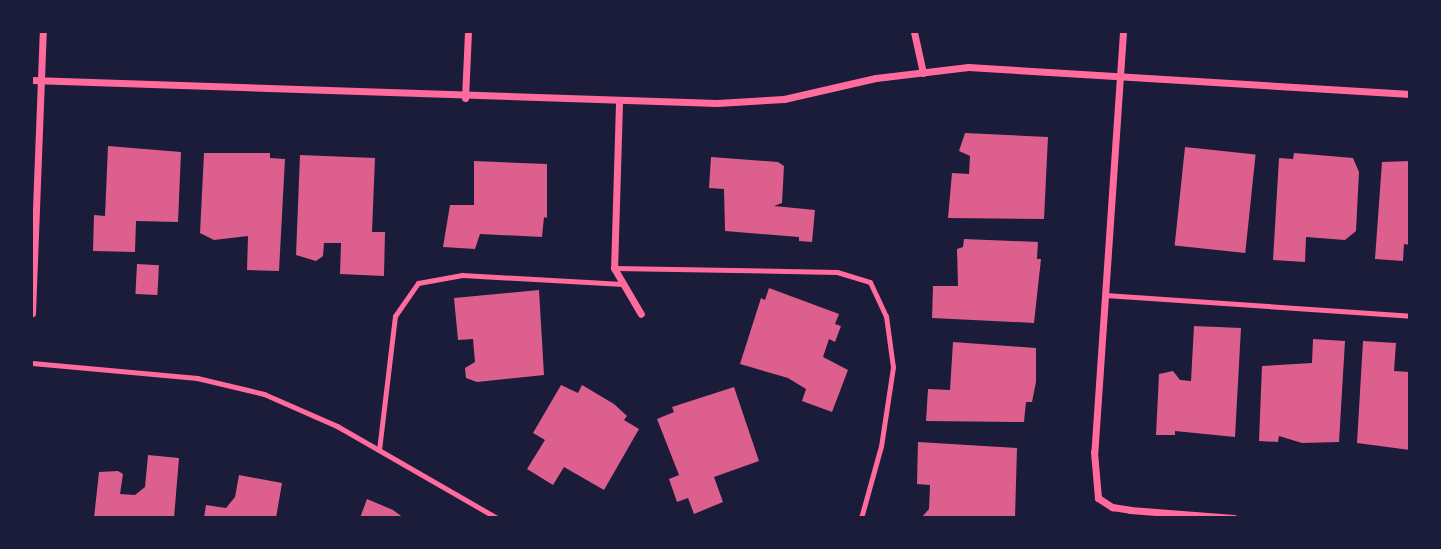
<!DOCTYPE html>
<html>
<head>
<meta charset="utf-8">
<style>
  body { margin:0 }
  #map { position:relative; width:1441px; height:549px; overflow:hidden; background:#1b1b3a; font-family:Barlow,sans-serif }
  div>[style] { position:absolute }
  [style*='--x'] { left:calc(var(--x)*1px); top:calc(var(--y)*1px); width:calc(var(--w)*1px); rotate:calc(var(--a)*1deg) }
  .building>* { inset:0; background:#dd5f8e; transform-origin:0 0 }
  .service>* { height:5px; margin:-2.5px; padding:0 2.5px; transform-origin:2.5px; border-radius:2.5px; background:#ff6b9d }
  .minor>* { height:7px; margin:-3.5px; padding:0 3.5px; transform-origin:3.5px; border-radius:3.5px; background:#ff6b9d }
  span { translate:-50% -50%; white-space:nowrap; text-align:center; line-height:1.15; -webkit-text-stroke:6px #1b1b3a; paint-order:stroke }
  .frame { position:absolute; inset:0; border:33px solid #1b1b3a; pointer-events:none }
</style>
</head>
<body>
<div id="map">
  <div class="building">
    <div style="clip-path:polygon(965px 133px,1048px 137px,1044px 219px,948px 218px,952px 173px,969px 174px,970px 156px,959px 151px)"></div>
    <div style="clip-path:polygon(108px 146px,181px 152px,178px 222px,136px 221px,135px 252px,93px 251px,94px 215px,105px 216px)"></div>
    <div style="left:1185px;top:147px;width:71px;height:99px;rotate:6deg"></div>
    <div style="clip-path:polygon(204px 153px,270px 153px,270px 158px,285px 159px,279px 271px,247px 270px,248px 236px,214px 240px,200px 233px)"></div>
    <div style="clip-path:polygon(1294px 153px,1353px 158px,1359px 172px,1356px 231px,1345px 240px,1306px 237px,1305px 262px,1273px 260px,1279px 158px,1293px 159px)"></div>
    <div style="clip-path:polygon(300px 155px,375px 158px,372px 232px,385px 232px,384px 276px,340px 274px,341px 243px,324px 243px,323px 256px,316px 261px,296px 255px)"></div>
    <div style="clip-path:polygon(711px 157px,778px 162px,784px 166px,782px 203px,774px 206px,815px 210px,812px 242px,799px 241px,799px 237px,725px 231px,724px 189px,709px 188px)"></div>
    <div style="clip-path:polygon(474px 161px,547px 164px,547px 218px,544px 217px,542px 237px,480px 234px,475px 249px,443px 247px,450px 205px,474px 205px)"></div>
    <div style="clip-path:polygon(1410px 161px,1410px 245px,1404px 244px,1403px 261px,1375px 259px,1382px 162px)"></div>
    <div style="clip-path:polygon(964px 239px,1038px 242px,1037px 259px,1041px 259px,1034px 323px,932px 318px,933px 286px,958px 286px,957px 249px,963px 247px)"></div>
    <div style="left:137px;top:264px;width:22px;height:30px;rotate:3deg"></div>
    <div style="clip-path:polygon(769px 288px,839px 314px,835px 324px,841px 326px,835px 342px,829px 339px,823px 357px,848px 370px,832px 412px,802px 401px,806px 389px,788px 378px,740px 364px,761px 298px,765px 300px)"></div>
    <div style="clip-path:polygon(539px 290px,544px 375px,477px 382px,466px 378px,465px 368px,475px 362px,473px 339px,458px 340px,454px 298px)"></div>
    <div style="clip-path:polygon(1194px 326px,1241px 328px,1235px 437px,1175px 431px,1175px 435px,1156px 435px,1159px 374px,1173px 371px,1180px 380px,1191px 381px)"></div>
    <div style="clip-path:polygon(1313px 339px,1345px 341px,1339px 442px,1302px 443px,1279px 436px,1278px 442px,1259px 441px,1262px 366px,1312px 363px)"></div>
    <div style="clip-path:polygon(1363px 341px,1396px 343px,1394px 371px,1410px 372px,1410px 450px,1357px 443px)"></div>
    <div style="clip-path:polygon(953px 342px,1036px 348px,1036px 382px,1032px 402px,1026px 402px,1024px 422px,926px 421px,928px 389px,950px 390px)"></div>
    <div style="clip-path:polygon(561px 385px,578px 393px,582px 385px,614px 404px,627px 416px,624px 420px,639px 429px,604px 490px,564px 467px,553px 485px,527px 469px,545px 440px,533px 433px)"></div>
    <div style="clip-path:polygon(734px 387px,759px 461px,714px 477px,723px 502px,694px 514px,688px 498px,677px 502px,669px 479px,679px 475px,657px 419px,674px 412px,672px 407px)"></div>
    <div style="clip-path:polygon(918px 442px,1017px 448px,1015px 518px,921px 518px,929px 509px,930px 485px,917px 484px)"></div>
    <div style="clip-path:polygon(148px 455px,179px 458px,174px 518px,94px 518px,99px 472px,118px 471px,123px 474px,120px 494px,135px 495px,145px 487px)"></div>
    <div style="clip-path:polygon(239px 475px,282px 483px,276px 518px,204px 518px,206px 505px,226px 508px,235px 497px)"></div>
    <div style="clip-path:polygon(367px 499px,393px 510px,404px 518px,360px 518px)"></div>
  </div>
  <div class="service">
    <div style="--x:614;--y:268;--w:223;--a:1"></div>
    <div style="--x:837;--y:272;--w:34;--a:17"></div>
    <div style="--x:870;--y:282;--w:38;--a:65"></div>
    <div style="--x:886;--y:316;--w:51;--a:82.2"></div>
    <div style="--x:893;--y:367;--w:80;--a:98.6"></div>
    <div style="--x:881;--y:446;--w:75;--a:105.5"></div>
    <div style="--x:1105;--y:295;--w:306;--a:3.9"></div>
    <div style="--x:32;--y:363;--w:166;--a:5.2"></div>
    <div style="--x:197;--y:378;--w:69;--a:13.4"></div>
    <div style="--x:264;--y:394;--w:80;--a:23.7"></div>
    <div style="--x:337;--y:426;--w:185;--a:29.9"></div>
    <div style="--x:379;--y:450;--w:135;--a:-83.2"></div>
    <div style="--x:395;--y:316;--w:40;--a:-55.1"></div>
    <div style="--x:418;--y:283;--w:45;--a:-10.3"></div>
    <div style="--x:462;--y:275;--w:161;--a:3.2"></div>
  </div>
  <div class="minor">
    <div style="--x:914;--y:32;--w:42;--a:77.6"></div>
    <div style="--x:1123;--y:32;--w:421;--a:93.9"></div>
    <div style="--x:1094;--y:452;--w:46;--a:85"></div>
    <div style="--x:1098;--y:498;--w:17;--a:33"></div>
    <div style="--x:1112;--y:507;--w:18;--a:9"></div>
    <div style="--x:1130;--y:510;--w:104;--a:4.4"></div>
    <div style="--x:32;--y:80;--w:685;--a:1.92"></div>
    <div style="--x:717;--y:103;--w:67;--a:-3.4"></div>
    <div style="--x:784;--y:99;--w:94;--a:-12.9"></div>
    <div style="--x:876;--y:78;--w:93;--a:-6.8"></div>
    <div style="--x:968;--y:67;--w:443;--a:3.5"></div>
    <div style="--x:465;--y:98;--w:66;--a:-87.4"></div>
    <div style="--x:619;--y:103;--w:165;--a:91.7"></div>
    <div style="--x:614;--y:268;--w:53;--a:59.6"></div>
    <div style="--x:32;--y:313;--w:281;--a:-87.8"></div>
  </div>
  <div class="frame"></div>
</div>
</body>
</html>
